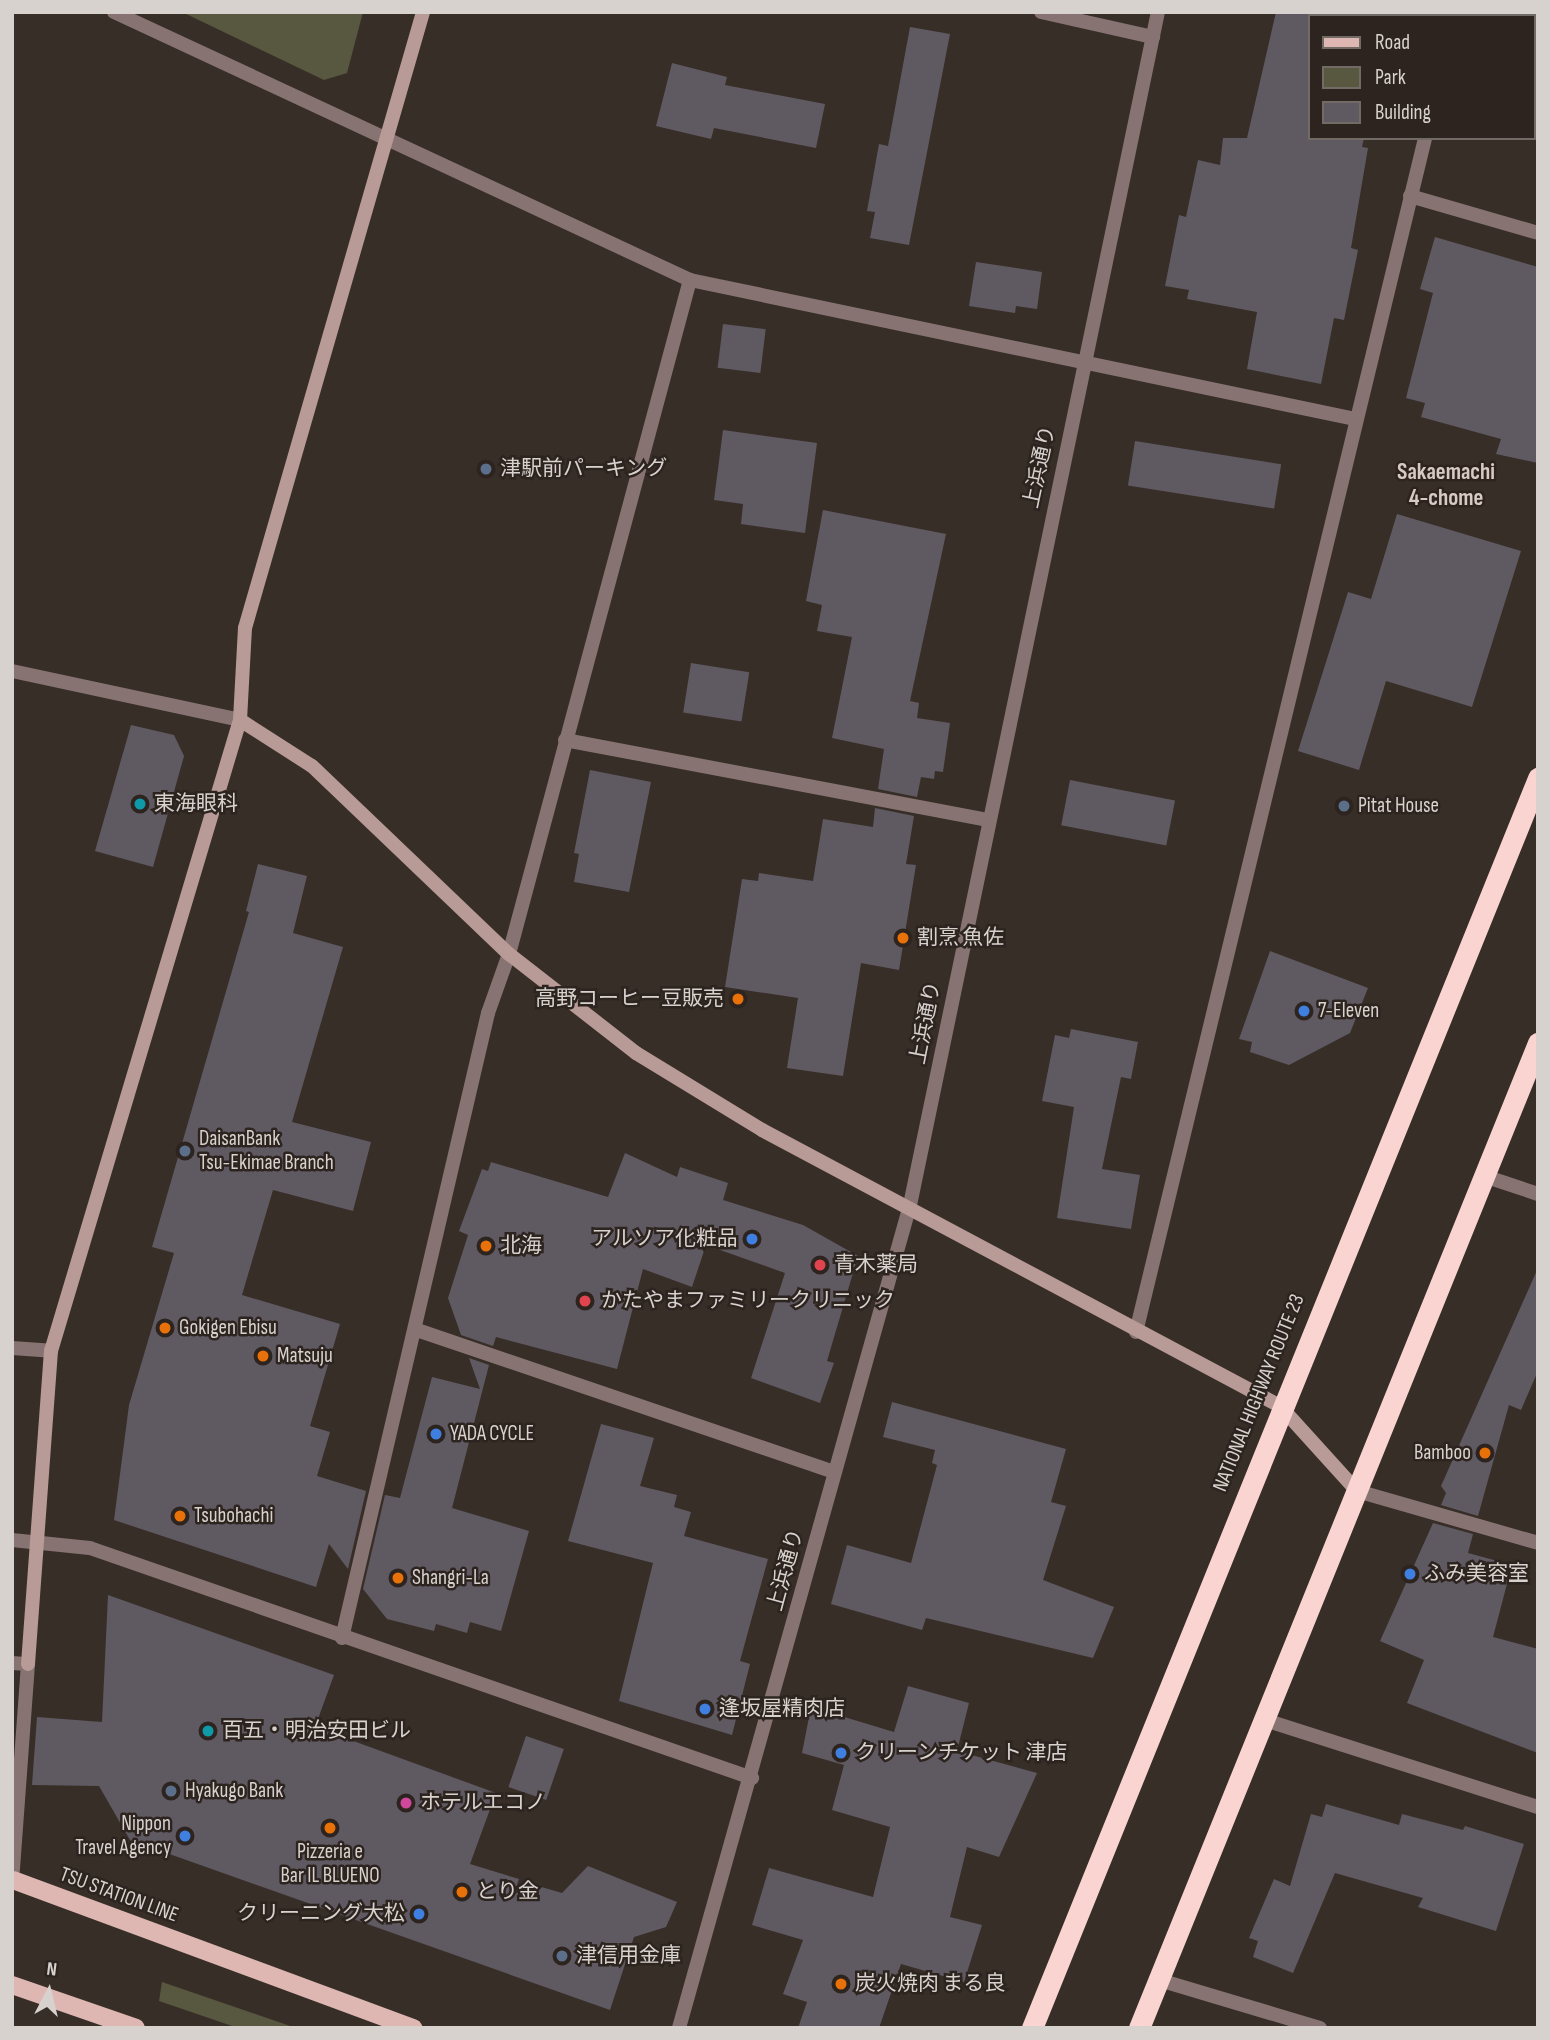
<!DOCTYPE html>
<html>
<head>
<meta charset="utf-8">
<style>
  body { margin:0 }
  #map { position:relative; width:1550px; height:2040px; overflow:hidden; background:#382e28; font-family:"Sofia Sans Condensed","Noto Sans JP",sans-serif }
  div>[style] { position:absolute }
  [style*='--x'] { left:calc(var(--x)*1px); top:calc(var(--y)*1px); width:calc(var(--w)*1px); rotate:calc(var(--a)*1deg) }
  .green>* { inset:0; background:#57583f }
  .building>* { inset:0; background:#5f5962; transform-origin:0 0 }
  .street>* { height:14px; margin:-7px; padding:0 7px; transform-origin:7px; border-radius:7px; background:#877472 }
  .secondary>* { height:14px; margin:-7px; padding:0 7px; transform-origin:7px; border-radius:7px; background:#b89a96 }
  .primary>* { height:18px; margin:-9px; padding:0 9px; transform-origin:9px; border-radius:9px; background:#deb7b2 }
  .highway>* { height:21px; margin:-10.5px; padding:0 10.5px; transform-origin:10.5px; border-radius:10.5px; background:#fad4d0 }
  .dots>* { width:19px; height:19px; translate:-50% -50%; box-sizing:border-box; border:4px solid #2d241f; border-radius:50% }
  span { translate:-50% -50%; white-space:nowrap; text-align:center; line-height:1.15; -webkit-text-stroke:5px #2d241f; paint-order:stroke }
  .street-label { font-size:21px; color:#d8d2cf }
  .poi-label { font-size:21px; color:#d8d2cf }
  .left { translate:0 -50%; text-align:left }
  .right { translate:-100% -50%; text-align:right }
  .neighbourhood-label { font-size:23px; color:#d7cac3; font-weight:700 }
  .frame { position:absolute; inset:0; border:14px solid #d8d2cf; pointer-events:none }
  .legend { position:absolute; left:1308px; top:14px; width:228px; height:126px; box-sizing:border-box; background:#2d241f; border:2px solid #716a65; margin:0; padding:9px 12px; list-style:none; font-size:21px; color:#d8d2cf }
  .legend li { display:flex; align-items:center; gap:14px; height:35px }
  .legend b { width:35px; border:2px solid #716a65 }
  .north { position:absolute; left:14px; top:1956px; width:70px; height:70px; -webkit-text-stroke:5px #2d241f; paint-order:stroke; rotate:7deg; font-size:19px; font-weight:700; line-height:28px; text-align:center; color:#d8d2cf }
  .north::after { content:''; display:block; margin:auto; width:24px; height:32px; background:#d8d2cf; clip-path:polygon(50% 0,100% 100%,50% 72%,0 100%) }
</style>
</head>
<body>
<div id="map">
  <div class="green">
    <div style="clip-path:polygon(182px 12px,363px 12px,347px 73px,324px 80px)"></div>
    <div style="clip-path:polygon(162px 1982px,296px 2028px,238px 2028px,159px 2001px)"></div>
  </div>
  <div class="building">
    <div style="clip-path:polygon(1276px 12px,1310px 12px,1310px 138px,1364px 138px,1362px 147px,1368px 148px,1351px 248px,1358px 250px,1344px 320px,1334px 318px,1321px 384px,1247px 369px,1257px 312px,1187px 299px,1189px 290px,1165px 286px,1179px 215px,1186px 217px,1198px 160px,1220px 165px,1223px 138px,1247px 138px)"></div>
    <div style="clip-path:polygon(910px 27px,950px 34px,909px 245px,870px 238px,875px 212px,867px 211px,879px 144px,888px 146px)"></div>
    <div style="clip-path:polygon(672px 63px,727px 77px,725px 85px,825px 104px,816px 148px,714px 128px,711px 139px,656px 126px)"></div>
    <div style="clip-path:polygon(1435px 237px,1538px 267px,1538px 463px,1496px 454px,1501px 439px,1421px 417px,1425px 403px,1406px 398px,1433px 293px,1420px 289px)"></div>
    <div style="clip-path:polygon(976px 262px,1042px 272px,1037px 309px,1016px 306px,1015px 313px,969px 306px)"></div>
    <div style="left:723px;top:324px;width:43px;height:44px;rotate:7deg"></div>
    <div style="clip-path:polygon(723px 430px,817px 443px,805px 533px,741px 524px,743px 504px,714px 500px)"></div>
    <div style="left:1135px;top:441px;width:148px;height:45px;rotate:9deg"></div>
    <div style="clip-path:polygon(823px 510px,946px 534px,910px 701px,919px 703px,917px 718px,950px 723px,943px 772px,935px 771px,934px 779px,921px 777px,917px 797px,878px 789px,884px 749px,832px 738px,852px 637px,817px 631px,822px 605px,806px 601px)"></div>
    <div style="clip-path:polygon(1397px 514px,1521px 551px,1472px 707px,1386px 681px,1359px 770px,1298px 751px,1348px 592px,1371px 599px)"></div>
    <div style="left:691px;top:663px;width:59px;height:50px;rotate:9deg"></div>
    <div style="clip-path:polygon(131px 725px,174px 735px,184px 756px,153px 867px,95px 851px)"></div>
    <div style="clip-path:polygon(590px 770px,651px 782px,629px 892px,574px 882px,579px 854px,574px 853px)"></div>
    <div style="left:1070px;top:780px;width:107px;height:46px;rotate:11deg"></div>
    <div style="clip-path:polygon(875px 808px,914px 816px,906px 864px,916px 865px,899px 970px,861px 963px,843px 1076px,787px 1068px,798px 998px,725px 987px,742px 879px,758px 881px,759px 873px,813px 881px,823px 819px,873px 827px)"></div>
    <div style="clip-path:polygon(258px 864px,307px 876px,293px 933px,343px 947px,292px 1122px,371px 1142px,353px 1211px,273px 1190px,242px 1295px,340px 1324px,310px 1426px,330px 1432px,317px 1476px,366px 1491px,348px 1569px,329px 1544px,316px 1587px,114px 1520px,129px 1405px,174px 1253px,152px 1247px,249px 912px,246px 911px)"></div>
    <div style="clip-path:polygon(1270px 951px,1368px 988px,1350px 1033px,1289px 1065px,1250px 1052px,1252px 1042px,1239px 1039px)"></div>
    <div style="clip-path:polygon(1071px 1029px,1138px 1042px,1131px 1079px,1121px 1077px,1102px 1169px,1140px 1175px,1131px 1229px,1057px 1218px,1074px 1107px,1042px 1101px,1055px 1035px,1069px 1038px)"></div>
    <div style="clip-path:polygon(625px 1153px,677px 1177px,680px 1167px,728px 1183px,723px 1200px,803px 1225px,858px 1256px,827px 1361px,834px 1363px,820px 1403px,751px 1378px,785px 1273px,706px 1245px,692px 1287px,643px 1269px,617px 1369px,496px 1337px,493px 1346px,461px 1335px,448px 1298px,468px 1235px,459px 1231px,482px 1169px,488px 1171px,491px 1162px,608px 1197px)"></div>
    <div style="clip-path:polygon(1538px 1268px,1538px 1371px,1521px 1410px,1509px 1405px,1478px 1516px,1441px 1505px,1446px 1493px,1441px 1486px)"></div>
    <div style="clip-path:polygon(469px 1358px,489px 1365px,452px 1508px,529px 1531px,501px 1631px,470px 1622px,467px 1633px,436px 1624px,434px 1631px,387px 1619px,363px 1589px,385px 1495px,400px 1498px,432px 1377px,480px 1389px)"></div>
    <div style="clip-path:polygon(892px 1402px,1066px 1449px,1051px 1502px,1066px 1506px,1043px 1580px,1114px 1607px,1093px 1658px,926px 1618px,922px 1630px,831px 1604px,847px 1545px,911px 1563px,937px 1465px,932px 1463px,935px 1450px,883px 1437px)"></div>
    <div style="clip-path:polygon(601px 1424px,654px 1438px,640px 1486px,677px 1495px,674px 1507px,691px 1512px,684px 1536px,768px 1559px,740px 1661px,750px 1664px,732px 1735px,619px 1701px,653px 1563px,568px 1541px)"></div>
    <div style="clip-path:polygon(1433px 1523px,1473px 1534px,1468px 1553px,1512px 1565px,1493px 1637px,1538px 1649px,1538px 1753px,1407px 1703px,1424px 1660px,1380px 1641px)"></div>
    <div style="clip-path:polygon(108px 1595px,334px 1675px,315px 1727px,496px 1793px,470px 1864px,519px 1879px,514px 1894px,538px 1886px,562px 1893px,588px 1866px,677px 1902px,666px 1927px,634px 1937px,610px 2010px,130px 1840px,99px 1786px,32px 1785px,37px 1717px,102px 1722px)"></div>
    <div style="clip-path:polygon(908px 1686px,969px 1703px,957px 1751px,1037px 1773px,999px 1857px,967px 1847px,950px 1917px,982px 1925px,964px 1982px,901px 1964px,879px 2028px,798px 2028px,807px 2002px,783px 1994px,803px 1940px,752px 1925px,769px 1868px,873px 1897px,890px 1827px,832px 1810px,844px 1765px,802px 1753px,811px 1707px,894px 1732px)"></div>
    <div style="left:526px;top:1736px;width:40px;height:54px;rotate:19deg"></div>
    <div style="clip-path:polygon(1326px 1804px,1399px 1825px,1402px 1814px,1463px 1830px,1465px 1826px,1524px 1844px,1496px 1931px,1418px 1907px,1423px 1898px,1335px 1873px,1293px 1973px,1253px 1957px,1258px 1941px,1249px 1938px,1274px 1879px,1290px 1886px,1311px 1814px,1322px 1817px)"></div>
  </div>
  <div class="street">
    <div style="--x:114;--y:12;--w:635;--a:24.95"></div>
    <div style="--x:690;--y:280;--w:679;--a:11.81"></div>
    <div style="--x:1041;--y:12;--w:115;--a:12.6"></div>
    <div style="--x:1455;--y:16;--w:4;--a:-76"></div>
    <div style="--x:1410;--y:196;--w:133;--a:16.1"></div>
    <div style="--x:12;--y:671;--w:233;--a:12.1"></div>
    <div style="--x:565;--y:740;--w:431;--a:10.7"></div>
    <div style="--x:1484;--y:1176;--w:57;--a:18.4"></div>
    <div style="--x:417;--y:1330;--w:441;--a:18.8"></div>
    <div style="--x:1136;--y:1332;--w:1228;--a:-76.39"></div>
    <div style="--x:12;--y:1348;--w:39;--a:4"></div>
    <div style="--x:1357;--y:1491;--w:188;--a:16"></div>
    <div style="--x:12;--y:1540;--w:78;--a:5.9"></div>
    <div style="--x:90;--y:1548;--w:701;--a:19.16"></div>
    <div style="--x:342;--y:1638;--w:642;--a:-76.85"></div>
    <div style="--x:488;--y:1013;--w:63;--a:-70.4"></div>
    <div style="--x:509;--y:954;--w:698;--a:-74.97"></div>
    <div style="--x:12;--y:1663;--w:16;--a:4"></div>
    <div style="--x:28;--y:1664;--w:218;--a:94.2"></div>
    <div style="--x:1265;--y:1720;--w:287;--a:17.7"></div>
    <div style="--x:1156;--y:1979;--w:171;--a:16.6"></div>
    <div style="--x:679;--y:2028;--w:855;--a:-74.32"></div>
    <div style="--x:910;--y:1205;--w:1219;--a:-78.26"></div>
  </div>
  <div class="secondary">
    <div style="--x:240;--y:720;--w:85;--a:32.6"></div>
    <div style="--x:312;--y:766;--w:272;--a:43.7"></div>
    <div style="--x:509;--y:954;--w:161;--a:37.9"></div>
    <div style="--x:636;--y:1053;--w:148;--a:31.4"></div>
    <div style="--x:762;--y:1130;--w:587;--a:28.05"></div>
    <div style="--x:1280;--y:1406;--w:115;--a:47.8"></div>
    <div style="--x:28;--y:1664;--w:314;--a:-85.8"></div>
    <div style="--x:51;--y:1351;--w:659;--a:-73.33"></div>
    <div style="--x:240;--y:720;--w:92;--a:-86.9"></div>
    <div style="--x:245;--y:628;--w:641;--a:-73.88"></div>
  </div>
  <div class="primary">
    <div style="--x:13;--y:1880;--w:427;--a:20.3"></div>
    <div style="--x:12;--y:1985;--w:131;--a:19.1"></div>
  </div>
  <div class="highway">
    <div style="--x:1032;--y:2028;--w:1349;--a:-67.96"></div>
    <div style="--x:1139;--y:2028;--w:1063;--a:-67.95"></div>
  </div>
  <div class="dots">
    <div style="left:486px;top:469px;background:#5c6f8a"></div>
    <div style="left:140px;top:804px;background:#0f9aa8"></div>
    <div style="left:1344px;top:806px;background:#5c6f8a"></div>
    <div style="left:903px;top:938px;background:#e8710a"></div>
    <div style="left:738px;top:999px;background:#e8710a"></div>
    <div style="left:1304px;top:1011px;background:#3f7fe0"></div>
    <div style="left:185px;top:1151px;background:#5c6f8a"></div>
    <div style="left:752px;top:1239px;background:#3f7fe0"></div>
    <div style="left:486px;top:1246px;background:#e8710a"></div>
    <div style="left:820px;top:1265px;background:#e0444e"></div>
    <div style="left:585px;top:1301px;background:#e0444e"></div>
    <div style="left:165px;top:1328px;background:#e8710a"></div>
    <div style="left:263px;top:1356px;background:#e8710a"></div>
    <div style="left:436px;top:1434px;background:#3f7fe0"></div>
    <div style="left:1485px;top:1453px;background:#e8710a"></div>
    <div style="left:180px;top:1516px;background:#e8710a"></div>
    <div style="left:1410px;top:1574px;background:#3f7fe0"></div>
    <div style="left:398px;top:1578px;background:#e8710a"></div>
    <div style="left:705px;top:1709px;background:#3f7fe0"></div>
    <div style="left:208px;top:1731px;background:#0f9aa8"></div>
    <div style="left:841px;top:1753px;background:#3f7fe0"></div>
    <div style="left:171px;top:1791px;background:#5c6f8a"></div>
    <div style="left:406px;top:1803px;background:#d1479c"></div>
    <div style="left:330px;top:1828px;background:#e8710a"></div>
    <div style="left:185px;top:1836px;background:#3f7fe0"></div>
    <div style="left:462px;top:1892px;background:#e8710a"></div>
    <div style="left:419px;top:1914px;background:#3f7fe0"></div>
    <div style="left:562px;top:1956px;background:#5c6f8a"></div>
    <div style="left:841px;top:1984px;background:#e8710a"></div>
  </div>
  <div class="street-label">
    <span style="left:1040px;top:467px;rotate:-78deg">上浜通り</span>
    <span style="left:926px;top:1023px;rotate:-79deg">上浜通り</span>
    <span style="left:1259px;top:1393px;rotate:-68deg">NATIONAL HIGHWAY ROUTE 23</span>
    <span style="left:786px;top:1570px;rotate:-75deg">上浜通り</span>
    <span style="left:119px;top:1895px;rotate:20deg">TSU STATION LINE</span>
  </div>
  <div class="poi-label">
    <span class="left" style="left:500px;top:469px">津駅前パーキング</span>
    <span class="left" style="left:154px;top:804px">東海眼科</span>
    <span class="left" style="left:1358px;top:806px">Pitat House</span>
    <span class="left" style="left:917px;top:938px">割烹 魚佐</span>
    <span class="right" style="left:724px;top:999px">高野コーヒー豆販売</span>
    <span class="left" style="left:1318px;top:1011px">7-Eleven</span>
    <span class="left" style="left:199px;top:1151px">DaisanBank<br>Tsu-Ekimae Branch</span>
    <span class="right" style="left:738px;top:1239px">アルソア化粧品</span>
    <span class="left" style="left:500px;top:1246px">北海</span>
    <span class="left" style="left:834px;top:1265px">青木薬局</span>
    <span class="left" style="left:601px;top:1301px">かたやまファミリークリニック</span>
    <span class="left" style="left:179px;top:1328px">Gokigen Ebisu</span>
    <span class="left" style="left:277px;top:1356px">Matsuju</span>
    <span class="left" style="left:450px;top:1434px">YADA CYCLE</span>
    <span class="right" style="left:1471px;top:1453px">Bamboo</span>
    <span class="left" style="left:194px;top:1516px">Tsubohachi</span>
    <span class="left" style="left:1424px;top:1574px">ふみ美容室</span>
    <span class="left" style="left:412px;top:1578px">Shangri-La</span>
    <span class="left" style="left:719px;top:1709px">逢坂屋精肉店</span>
    <span class="left" style="left:222px;top:1731px">百五・明治安田ビル</span>
    <span class="left" style="left:855px;top:1753px">クリーンチケット 津店</span>
    <span class="left" style="left:185px;top:1791px">Hyakugo Bank</span>
    <span class="left" style="left:420px;top:1803px">ホテルエコノ</span>
    <span class="right" style="left:171px;top:1836px">Nippon<br>Travel Agency</span>
    <span style="left:330px;top:1864px">Pizzeria e<br>Bar IL BLUENO</span>
    <span class="left" style="left:476px;top:1892px">とり金</span>
    <span class="right" style="left:405px;top:1914px">クリーニング大松</span>
    <span class="left" style="left:576px;top:1956px">津信用金庫</span>
    <span class="left" style="left:855px;top:1984px">炭火焼肉 まる良</span>
  </div>
  <div class="neighbourhood-label">
    <span style="left:1446px;top:485px">Sakaemachi<br>4-chome</span>
  </div>
  <div class="frame"></div>
  <ul class="legend">
  <li><b style="height:9px;background:#deb7b2"></b>Road</li>
  <li><b style="height:19px;background:#57583f"></b>Park</li>
  <li><b style="height:19px;background:#5f5962"></b>Building</li>
  </ul>
  <div class="north">N</div>
</div>
</body>
</html>
